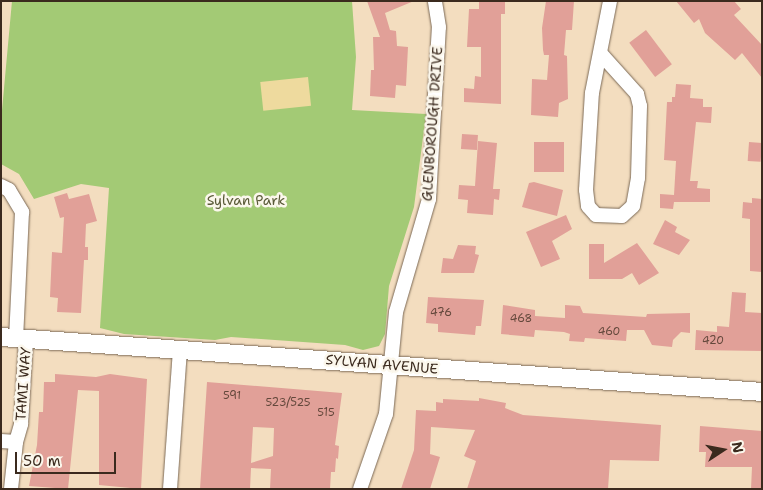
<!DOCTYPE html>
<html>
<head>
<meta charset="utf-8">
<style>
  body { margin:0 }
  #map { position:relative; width:763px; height:490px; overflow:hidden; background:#f3ddbf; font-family:"Shantell Sans",sans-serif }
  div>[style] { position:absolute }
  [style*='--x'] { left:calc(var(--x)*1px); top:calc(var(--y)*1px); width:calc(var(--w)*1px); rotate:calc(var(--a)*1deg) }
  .green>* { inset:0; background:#a3ca75 }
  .sand>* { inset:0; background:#eeda9e; transform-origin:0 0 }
  .building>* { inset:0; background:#e1a098; transform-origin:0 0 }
  .roads { filter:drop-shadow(0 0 1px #7b6956) drop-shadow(0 0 1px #7b6956) }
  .minor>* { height:14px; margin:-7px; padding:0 7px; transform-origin:7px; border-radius:7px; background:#fff }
  .tertiary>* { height:18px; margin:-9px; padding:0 9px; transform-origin:9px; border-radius:9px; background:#fff }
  span { translate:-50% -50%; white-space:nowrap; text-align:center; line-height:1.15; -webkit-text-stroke:5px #fbf7ec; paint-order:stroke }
  .number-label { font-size:11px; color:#64483c }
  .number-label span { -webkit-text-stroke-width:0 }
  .street-label { font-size:14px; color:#3b2a1e }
  .park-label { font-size:14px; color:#5a5a38 }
  .frame { position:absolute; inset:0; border:2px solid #3b2a1e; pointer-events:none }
  .north { position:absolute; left:698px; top:425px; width:50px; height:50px; -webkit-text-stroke:4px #fbf7ec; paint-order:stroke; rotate:79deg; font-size:14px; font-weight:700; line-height:20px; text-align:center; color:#3b2a1e }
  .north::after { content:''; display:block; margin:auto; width:18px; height:22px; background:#3b2a1e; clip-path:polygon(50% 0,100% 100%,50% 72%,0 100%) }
  .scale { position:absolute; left:15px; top:452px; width:101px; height:22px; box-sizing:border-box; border:2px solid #3b2a1e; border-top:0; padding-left:6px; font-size:15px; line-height:18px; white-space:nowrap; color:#3b2a1e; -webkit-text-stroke:4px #fbf7ec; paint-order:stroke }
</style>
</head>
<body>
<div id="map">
  <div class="green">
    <div style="clip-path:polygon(12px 1px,352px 1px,356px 57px,352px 110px,426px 114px,414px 207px,389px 286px,385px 334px,379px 346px,363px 350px,345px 345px,231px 337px,215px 340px,124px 334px,100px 328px,109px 188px,81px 184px,34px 199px,19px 174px,1px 164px,1px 121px)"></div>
  </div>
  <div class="sand">
    <div style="left:308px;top:77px;width:29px;height:48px;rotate:84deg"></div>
  </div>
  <div class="building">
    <div style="clip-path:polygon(367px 1px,414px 1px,385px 13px,390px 30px,396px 31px,397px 46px,408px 47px,406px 86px,396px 85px,395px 98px,370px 96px,371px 70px,374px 70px,373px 37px,380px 37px)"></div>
    <div style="clip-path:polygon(479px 1px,505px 2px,505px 14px,501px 14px,501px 104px,464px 102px,464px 88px,474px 89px,475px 76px,481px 77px,481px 47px,467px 47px,469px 9px,479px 9px)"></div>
    <div style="clip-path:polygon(546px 1px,574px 1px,572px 30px,566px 30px,564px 55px,567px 56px,568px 99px,559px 103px,558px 117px,531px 115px,532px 79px,547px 80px,549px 55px,544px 55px,543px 50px,542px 28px)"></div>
    <div style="clip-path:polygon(676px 1px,734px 1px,741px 9px,734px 15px,762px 45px,762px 78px,742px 53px,735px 60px,705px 33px,699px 19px,694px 23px)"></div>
    <div style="left:646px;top:30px;width:43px;height:21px;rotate:53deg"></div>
    <div style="clip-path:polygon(676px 84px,691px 85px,690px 98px,703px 99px,703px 107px,712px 107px,711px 123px,696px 122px,690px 181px,698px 181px,697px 188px,710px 189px,710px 202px,674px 202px,673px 209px,660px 208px,660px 194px,674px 195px,676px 161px,664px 160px,667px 102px,672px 102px,672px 97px,675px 97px)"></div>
    <div style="left:462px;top:134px;width:16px;height:15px;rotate:4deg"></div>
    <div style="clip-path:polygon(478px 141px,497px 143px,493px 189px,500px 189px,499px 200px,494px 199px,493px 215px,467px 213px,468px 200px,458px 199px,459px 185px,475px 186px)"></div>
    <div style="left:564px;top:142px;width:30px;height:30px;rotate:90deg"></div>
    <div style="left:749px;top:142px;width:13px;height:19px;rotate:4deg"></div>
    <div style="clip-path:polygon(534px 182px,563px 190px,557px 216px,522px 207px,529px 183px)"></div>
    <div style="clip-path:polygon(67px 193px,69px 199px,89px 194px,97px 221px,86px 224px,85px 247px,88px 247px,88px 260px,84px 260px,81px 313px,57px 312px,58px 298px,50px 297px,52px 252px,62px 253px,64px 217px,60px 218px,54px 197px)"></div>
    <div style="clip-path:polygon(752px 198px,762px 199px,762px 272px,750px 271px,750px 219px,742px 218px,743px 202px,752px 203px)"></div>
    <div style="clip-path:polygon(566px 215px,572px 229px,552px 241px,560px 259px,541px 267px,526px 232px)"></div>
    <div style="clip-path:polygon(665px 220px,677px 227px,675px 232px,690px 240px,679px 255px,653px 244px)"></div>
    <div style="clip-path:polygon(637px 243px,659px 273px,639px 285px,632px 273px,622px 279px,589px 279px,589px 244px,604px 244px,604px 263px)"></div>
    <div style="clip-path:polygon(458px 245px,476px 246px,475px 254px,479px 255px,474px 273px,441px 273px,443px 258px,453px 259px)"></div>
    <div style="clip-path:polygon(732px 292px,746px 293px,745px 312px,762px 313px,762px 351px,695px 350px,696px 330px,717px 332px,717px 326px,729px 327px)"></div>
    <div style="clip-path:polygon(428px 297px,484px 300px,481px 326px,476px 326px,475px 335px,438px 332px,438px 324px,426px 323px)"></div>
    <div style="clip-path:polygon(503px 305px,535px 310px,535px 316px,565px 318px,565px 305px,580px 306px,583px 313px,646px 317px,647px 314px,690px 313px,690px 333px,681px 332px,673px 340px,672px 347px,652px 345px,644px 330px,627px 330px,626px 341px,585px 338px,584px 342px,569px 341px,570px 334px,564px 332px,535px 330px,534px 337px,501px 334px)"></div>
    <div style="clip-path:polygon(55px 374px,96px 377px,110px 374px,147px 379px,141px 489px,99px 485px,99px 391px,78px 390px,68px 489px,29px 486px,37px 445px,39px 412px,43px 412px,44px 382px,55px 382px)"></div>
    <div style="clip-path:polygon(evenodd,207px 382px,342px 393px,335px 445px,339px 446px,338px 459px,336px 458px,335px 472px,331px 472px,330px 489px,270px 489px,271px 469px,251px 468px,250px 489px,200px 489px,207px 382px,253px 427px,274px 428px,273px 456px,251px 463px,253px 427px)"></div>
    <div style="clip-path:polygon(479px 398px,506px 403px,505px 408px,523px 415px,661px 425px,659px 461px,610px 460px,608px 489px,467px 489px,476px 461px,464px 456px,475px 430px,431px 427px,430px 454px,440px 457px,430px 489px,401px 489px,414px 450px,416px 410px,436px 411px,436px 402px,443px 403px,443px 399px,479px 401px)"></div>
    <div style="clip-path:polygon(700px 426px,762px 431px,762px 489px,751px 489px,752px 467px,705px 467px,706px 452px,699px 452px)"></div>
  </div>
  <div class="roads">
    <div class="minor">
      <div style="--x:601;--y:54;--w:54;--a:48"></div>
      <div style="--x:637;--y:94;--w:12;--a:76"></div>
      <div style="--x:640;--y:106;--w:72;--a:91.6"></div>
      <div style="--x:638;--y:178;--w:28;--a:100"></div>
      <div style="--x:633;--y:206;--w:15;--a:138"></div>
      <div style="--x:622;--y:216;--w:26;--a:-178"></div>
      <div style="--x:596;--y:215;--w:12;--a:-132"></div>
      <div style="--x:588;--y:206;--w:16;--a:-97"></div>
      <div style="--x:586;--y:190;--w:97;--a:-86.5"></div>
      <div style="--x:592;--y:93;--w:94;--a:-78.9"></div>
      <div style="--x:1;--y:186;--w:9;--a:27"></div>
      <div style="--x:9;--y:190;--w:26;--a:59"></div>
      <div style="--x:22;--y:212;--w:126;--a:92.7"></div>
      <div style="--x:1;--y:441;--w:15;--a:4"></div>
      <div style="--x:11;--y:489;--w:47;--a:-83.9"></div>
      <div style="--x:16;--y:442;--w:19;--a:-74"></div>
      <div style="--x:21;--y:424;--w:85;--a:-86.6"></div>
      <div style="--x:170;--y:489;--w:140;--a:-85.9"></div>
      <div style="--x:360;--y:489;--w:79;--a:-70.9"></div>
      <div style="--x:386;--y:414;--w:102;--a:-84.4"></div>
      <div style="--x:396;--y:312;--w:118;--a:-73.7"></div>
      <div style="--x:429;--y:199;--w:172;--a:-86.7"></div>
      <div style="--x:439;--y:27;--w:26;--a:-99"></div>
    </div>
    <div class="tertiary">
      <div style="--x:1;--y:337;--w:763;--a:4.13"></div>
    </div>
  </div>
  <div class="number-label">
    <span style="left:441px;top:313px">476</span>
    <span style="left:521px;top:319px">468</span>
    <span style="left:609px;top:332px">460</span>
    <span style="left:713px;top:341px">420</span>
    <span style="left:232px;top:396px">591</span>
    <span style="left:288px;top:403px">523/525</span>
    <span style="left:326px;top:413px">515</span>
  </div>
  <div class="street-label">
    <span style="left:432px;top:124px;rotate:-86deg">GLENBOROUGH DRIVE</span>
    <span style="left:382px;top:364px;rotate:5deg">SYLVAN AVENUE</span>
    <span style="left:23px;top:384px;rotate:-86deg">TAMI WAY</span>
  </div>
  <div class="park-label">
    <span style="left:246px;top:200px">Sylvan Park</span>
  </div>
  <div class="frame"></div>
  <div class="north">N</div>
  <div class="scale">50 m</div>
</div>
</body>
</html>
